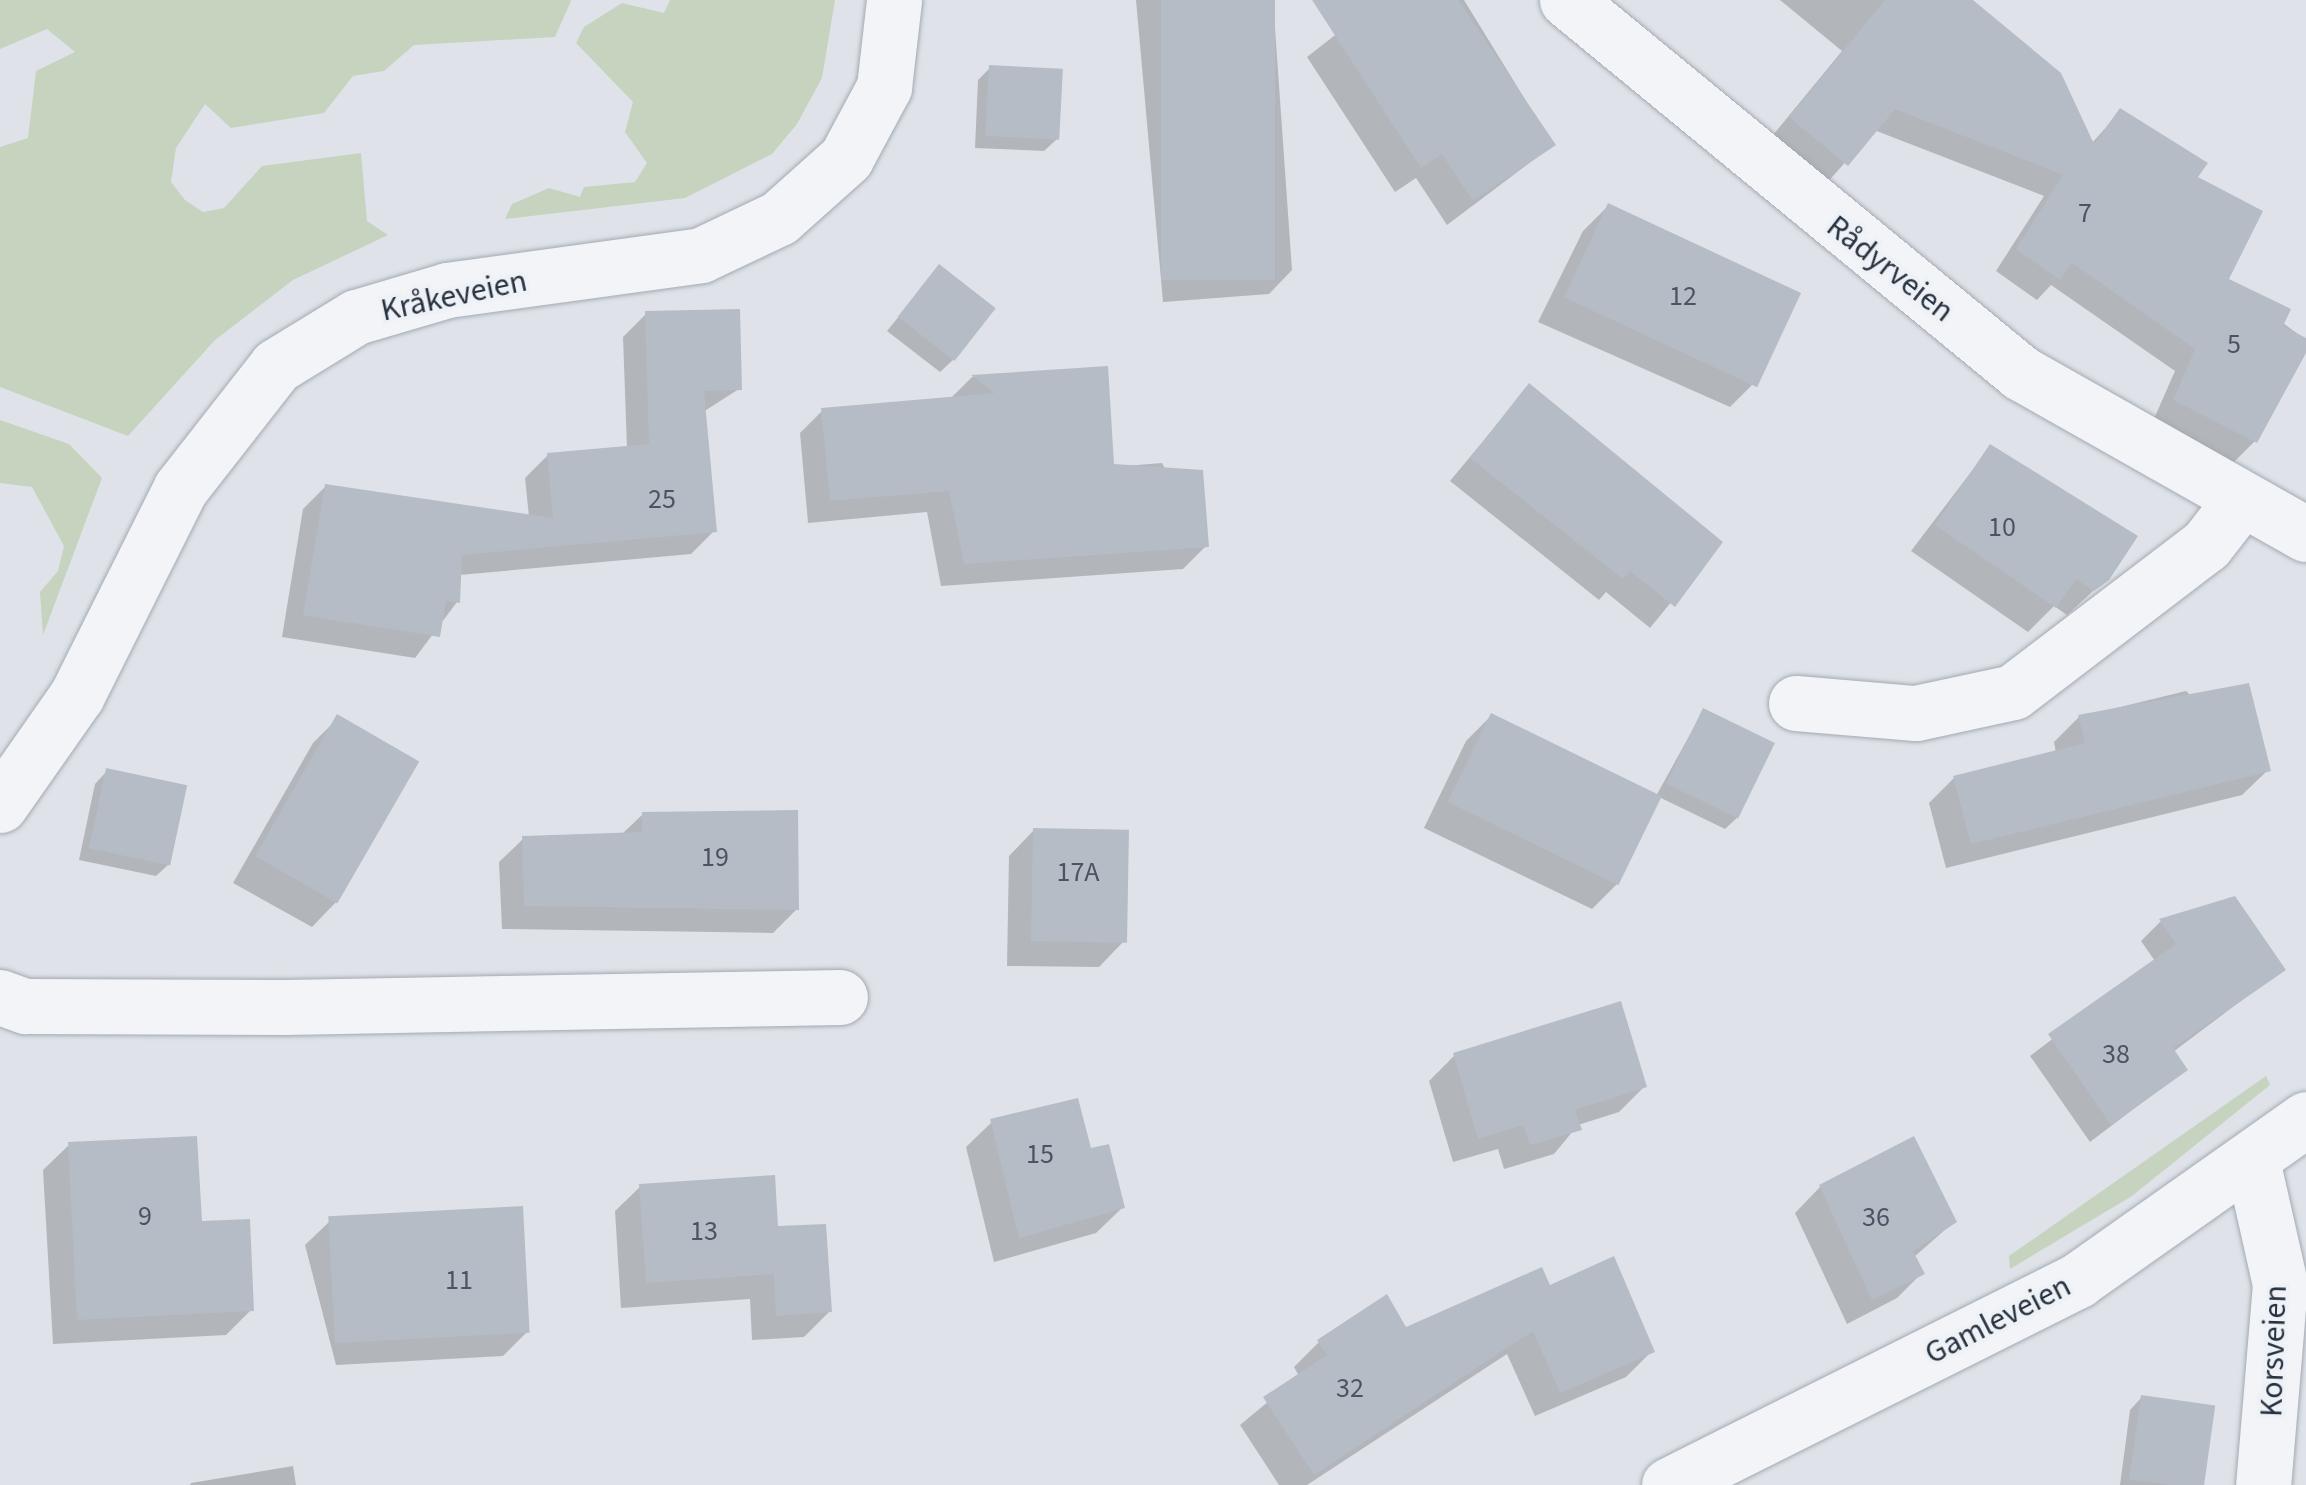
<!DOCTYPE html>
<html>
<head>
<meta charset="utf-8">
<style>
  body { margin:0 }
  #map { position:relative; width:2306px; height:1485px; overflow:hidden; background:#dfe3e9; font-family:"Source Sans 3",sans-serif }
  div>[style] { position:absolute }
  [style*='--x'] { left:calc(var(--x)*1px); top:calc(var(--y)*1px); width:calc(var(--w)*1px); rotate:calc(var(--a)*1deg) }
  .green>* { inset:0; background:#c5d3bf }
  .shadow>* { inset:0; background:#0003 }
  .building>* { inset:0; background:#b6bcc6; transform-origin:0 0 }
  .roads { filter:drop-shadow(0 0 2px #a4aab3) drop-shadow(0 0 2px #a4aab3) }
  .minor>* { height:55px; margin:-27.5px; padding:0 27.5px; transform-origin:27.5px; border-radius:27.5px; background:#f2f4f7 }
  span { translate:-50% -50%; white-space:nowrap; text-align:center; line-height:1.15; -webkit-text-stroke:8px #eef2f6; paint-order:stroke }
  .number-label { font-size:28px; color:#4b5462 }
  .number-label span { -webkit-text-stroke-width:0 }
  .street-label { font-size:32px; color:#273140 }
</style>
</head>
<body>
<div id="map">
  <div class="green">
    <div style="clip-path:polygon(0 0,570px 0,571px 1px,555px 37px,414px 45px,384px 71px,353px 76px,324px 113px,231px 128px,205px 104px,176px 148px,171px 182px,185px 200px,203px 212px,224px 208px,262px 166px,361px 153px,367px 221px,388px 235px,293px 280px,215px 340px,128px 436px,0 387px,0 147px,28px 138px,36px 71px,75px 52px,47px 29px,0 49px)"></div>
    <div style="clip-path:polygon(670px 0,835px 0,822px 78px,797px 124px,772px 154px,685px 198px,505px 219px,512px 204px,549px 188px,580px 197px,584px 187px,635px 182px,647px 163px,625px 132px,633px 102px,576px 43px,584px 27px,622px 3px,664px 13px)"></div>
    <div style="clip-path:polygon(0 420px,69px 444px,102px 478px,43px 635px,40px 592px,58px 571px,64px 546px,32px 487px,0 483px)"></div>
    <div style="clip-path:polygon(2266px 1076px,2270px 1085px,2132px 1196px,2010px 1269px,2009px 1256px)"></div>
  </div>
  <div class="shadow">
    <div style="clip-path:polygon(1136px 0,1273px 0,1292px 270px,1269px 294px,1163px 302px)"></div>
    <div style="clip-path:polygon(1380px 0,1464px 0,1553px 145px,1447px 225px,1416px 178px,1395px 192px,1307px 57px)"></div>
    <div style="clip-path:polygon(1780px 0,1969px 0,2091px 144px,2121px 111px,2194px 178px,2225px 280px,2306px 340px,2255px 441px,2233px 463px,2153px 421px,2175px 371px,2051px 285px,2037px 300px,1996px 271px,2044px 196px,1874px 130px,1825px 185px,1769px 140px,1842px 51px)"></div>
    <div style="clip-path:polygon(990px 68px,1057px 139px,1044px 151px,975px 148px,978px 80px)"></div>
    <div style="clip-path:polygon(1608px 206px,1755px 382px,1730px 407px,1538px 322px,1583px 231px)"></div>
    <div style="clip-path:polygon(939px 267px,953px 360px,940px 372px,887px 331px)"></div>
    <div style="clip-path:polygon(646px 314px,739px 389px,703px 412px,714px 531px,691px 554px,459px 575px,457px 602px,415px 658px,282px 637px,303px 509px,326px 486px,529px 517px,525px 478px,548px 455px,627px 448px,623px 337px)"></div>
    <div style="clip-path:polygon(1105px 369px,1112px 467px,1162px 463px,1206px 546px,1183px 569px,941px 586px,927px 512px,808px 523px,800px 433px,823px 410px,950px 399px,972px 377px)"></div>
    <div style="clip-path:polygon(1529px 386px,1720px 542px,1650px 628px,1606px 592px,1599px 600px,1450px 481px)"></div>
    <div style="clip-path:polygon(1990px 447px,2107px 578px,2067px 615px,2054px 606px,2028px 632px,1911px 551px)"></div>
    <div style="clip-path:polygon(2186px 691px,2268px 770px,2242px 795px,1946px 868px,1929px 803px,1954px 778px,2056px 753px,2054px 742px,2079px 717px)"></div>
    <div style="clip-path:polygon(1703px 711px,1738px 817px,1725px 829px,1659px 797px,1617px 884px,1592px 909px,1424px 828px,1466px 741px,1491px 716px,1656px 796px)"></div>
    <div style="clip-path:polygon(338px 718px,337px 901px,312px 927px,233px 883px,313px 743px)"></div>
    <div style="clip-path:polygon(107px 771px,169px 864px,156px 876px,79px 860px,95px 784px)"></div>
    <div style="clip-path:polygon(643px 814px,797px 909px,773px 933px,502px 929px,499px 862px,523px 839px,621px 835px)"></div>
    <div style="clip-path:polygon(1034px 830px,1124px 941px,1099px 967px,1007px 966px,1009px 856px)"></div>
    <div style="clip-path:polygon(2234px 899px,2282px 970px,2173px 1052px,2185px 1070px,2090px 1142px,2030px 1056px,2155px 961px,2141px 941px,2160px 922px)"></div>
    <div style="clip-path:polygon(1454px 1056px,1644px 1087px,1619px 1112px,1578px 1125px,1554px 1154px,1504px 1169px,1498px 1149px,1453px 1162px,1429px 1081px)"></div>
    <div style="clip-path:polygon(992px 1122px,1089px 1151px,1122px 1208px,1096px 1233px,994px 1262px,966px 1147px)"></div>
    <div style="clip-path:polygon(69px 1145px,199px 1224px,251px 1310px,226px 1335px,53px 1344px,43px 1170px)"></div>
    <div style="clip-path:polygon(641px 1186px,776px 1229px,830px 1311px,804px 1337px,752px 1340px,750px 1299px,621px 1308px,615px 1211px)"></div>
    <div style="clip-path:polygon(1820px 1187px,1954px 1222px,1914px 1257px,1922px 1273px,1897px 1298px,1847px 1324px,1795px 1213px)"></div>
    <div style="clip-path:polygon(329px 1222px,527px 1332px,503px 1356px,336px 1365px,305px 1245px)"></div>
    <div style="clip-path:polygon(1549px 1288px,1652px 1351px,1626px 1377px,1535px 1416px,1507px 1354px,1307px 1485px,1279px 1485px,1240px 1425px,1299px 1376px,1294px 1367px,1319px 1342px,1406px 1330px)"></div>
    <div style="clip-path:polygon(2142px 1397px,2212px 1407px,2202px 1485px,2120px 1485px,2130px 1410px)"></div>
    <div style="clip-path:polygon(293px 1466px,296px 1485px,190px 1485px,191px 1483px)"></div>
  </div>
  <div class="building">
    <div style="left:1161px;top:0;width:114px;height:280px"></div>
    <div style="clip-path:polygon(1312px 0,1458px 0,1556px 145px,1473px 201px,1442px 154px,1421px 168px)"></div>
    <div style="clip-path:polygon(1885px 0,1973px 0,2061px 73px,2094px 144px,2120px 108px,2208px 163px,2198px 177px,2263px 211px,2229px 279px,2291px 309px,2283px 326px,2306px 338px,2306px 353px,2257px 443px,2173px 400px,2195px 349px,2072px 263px,2060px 280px,2016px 249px,2063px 175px,1895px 109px,1848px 166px,1789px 117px)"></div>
    <div style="left:989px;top:65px;width:74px;height:71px;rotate:3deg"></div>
    <div style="left:1608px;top:203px;width:213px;height:104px;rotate:25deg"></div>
    <div style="left:939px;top:264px;width:72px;height:67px;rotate:38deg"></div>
    <div style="clip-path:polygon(740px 309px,742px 390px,704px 391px,717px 532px,462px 555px,460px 603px,446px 601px,440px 637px,303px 615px,325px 484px,553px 518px,547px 453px,649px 444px,645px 311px)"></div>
    <div style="clip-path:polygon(1108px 366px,1114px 464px,1203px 470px,1209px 547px,964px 564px,949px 491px,830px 501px,821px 408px,995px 393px,971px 375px)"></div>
    <div style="clip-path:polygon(1529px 383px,1723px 542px,1675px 607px,1630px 571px,1623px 579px,1470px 458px)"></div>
    <div style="clip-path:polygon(1990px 444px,2138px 536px,2109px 580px,2094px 591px,2076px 579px,2056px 608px,1935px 525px)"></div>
    <div style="clip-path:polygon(2249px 683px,2271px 771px,1971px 844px,1953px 776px,2085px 743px,2078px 715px)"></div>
    <div style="left:1703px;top:708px;width:80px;height:84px;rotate:26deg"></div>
    <div style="left:1491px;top:713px;width:190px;height:99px;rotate:26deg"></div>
    <div style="left:337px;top:714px;width:95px;height:164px;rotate:30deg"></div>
    <div style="left:106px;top:768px;width:83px;height:82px;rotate:12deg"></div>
    <div style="clip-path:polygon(798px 810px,799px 910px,524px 906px,522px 836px,642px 832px,642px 812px)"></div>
    <div style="left:1033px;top:828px;width:96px;height:113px;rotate:1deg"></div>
    <div style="clip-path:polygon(2235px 896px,2286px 970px,2173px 1048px,2188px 1070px,2111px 1125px,2048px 1034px,2176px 944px,2159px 919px)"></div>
    <div style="clip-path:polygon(1621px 1001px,1647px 1087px,1575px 1110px,1582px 1130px,1530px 1145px,1523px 1125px,1478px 1139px,1453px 1053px)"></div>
    <div style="clip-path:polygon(1078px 1098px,1091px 1148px,1109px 1144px,1125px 1208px,1019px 1238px,990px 1119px)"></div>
    <div style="clip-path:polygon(197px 1136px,202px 1221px,250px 1219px,254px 1311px,77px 1320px,68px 1142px)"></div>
    <div style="clip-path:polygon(1914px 1136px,1957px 1222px,1913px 1251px,1925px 1274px,1872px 1300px,1819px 1185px)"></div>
    <div style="clip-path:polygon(775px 1175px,778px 1226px,826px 1224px,832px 1312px,776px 1316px,774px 1274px,646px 1283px,639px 1184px)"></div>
    <div style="left:523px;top:1206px;width:127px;height:195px;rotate:87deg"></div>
    <div style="clip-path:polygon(1614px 1256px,1655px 1352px,1560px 1393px,1533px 1331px,1314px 1475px,1263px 1397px,1327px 1355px,1317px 1340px,1387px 1294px,1406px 1327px,1542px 1267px,1550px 1285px)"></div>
    <div style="left:2141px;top:1395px;width:75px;height:85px;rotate:8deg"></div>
  </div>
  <div class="roads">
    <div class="minor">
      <div style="--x:1567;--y:0;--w:588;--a:39.41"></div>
      <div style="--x:2021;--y:373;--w:327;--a:29.5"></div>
      <div style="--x:1796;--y:703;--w:120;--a:4.8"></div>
      <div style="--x:1916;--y:713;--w:99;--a:-12.2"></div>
      <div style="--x:2013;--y:692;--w:243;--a:-37.3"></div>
      <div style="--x:2206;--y:545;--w:57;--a:-52.1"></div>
      <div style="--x:0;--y:805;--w:134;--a:-55"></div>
      <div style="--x:77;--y:695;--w:230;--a:-63.4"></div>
      <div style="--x:180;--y:489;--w:156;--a:-52"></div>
      <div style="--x:276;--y:366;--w:94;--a:-31.5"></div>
      <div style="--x:356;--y:317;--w:95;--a:-16.5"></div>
      <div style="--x:447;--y:290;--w:256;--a:-7.8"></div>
      <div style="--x:701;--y:255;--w:86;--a:-25.4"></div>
      <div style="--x:779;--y:218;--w:90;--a:-41.8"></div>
      <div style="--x:846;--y:158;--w:81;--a:-61.8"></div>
      <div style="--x:884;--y:87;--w:88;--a:-83.4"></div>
      <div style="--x:0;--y:997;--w:27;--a:20"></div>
      <div style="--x:25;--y:1006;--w:260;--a:0.2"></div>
      <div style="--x:285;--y:1007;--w:555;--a:-1.03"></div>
      <div style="--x:2252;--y:1160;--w:127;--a:77.3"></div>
      <div style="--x:2280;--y:1284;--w:202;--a:94.8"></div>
      <div style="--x:1669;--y:1485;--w:457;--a:-26.6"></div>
      <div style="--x:2078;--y:1280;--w:279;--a:-35.2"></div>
    </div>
  </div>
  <div class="number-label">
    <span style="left:2085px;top:213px">7</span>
    <span style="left:1683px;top:296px">12</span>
    <span style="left:2234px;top:344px">5</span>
    <span style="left:662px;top:499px">25</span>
    <span style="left:2002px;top:527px">10</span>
    <span style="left:715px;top:857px">19</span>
    <span style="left:1078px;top:872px">17A</span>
    <span style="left:2116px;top:1054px">38</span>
    <span style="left:1040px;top:1154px">15</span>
    <span style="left:145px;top:1216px">9</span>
    <span style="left:1876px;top:1217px">36</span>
    <span style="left:704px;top:1231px">13</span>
    <span style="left:459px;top:1280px">11</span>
    <span style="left:1350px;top:1388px">32</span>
  </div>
  <div class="street-label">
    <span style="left:1890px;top:269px;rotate:38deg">Rådyrveien</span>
    <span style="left:454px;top:296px;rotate:-12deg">Kråkeveien</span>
    <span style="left:1998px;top:1320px;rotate:-27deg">Gamleveien</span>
    <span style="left:2274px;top:1351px;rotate:-88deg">Korsveien</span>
  </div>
</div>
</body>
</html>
